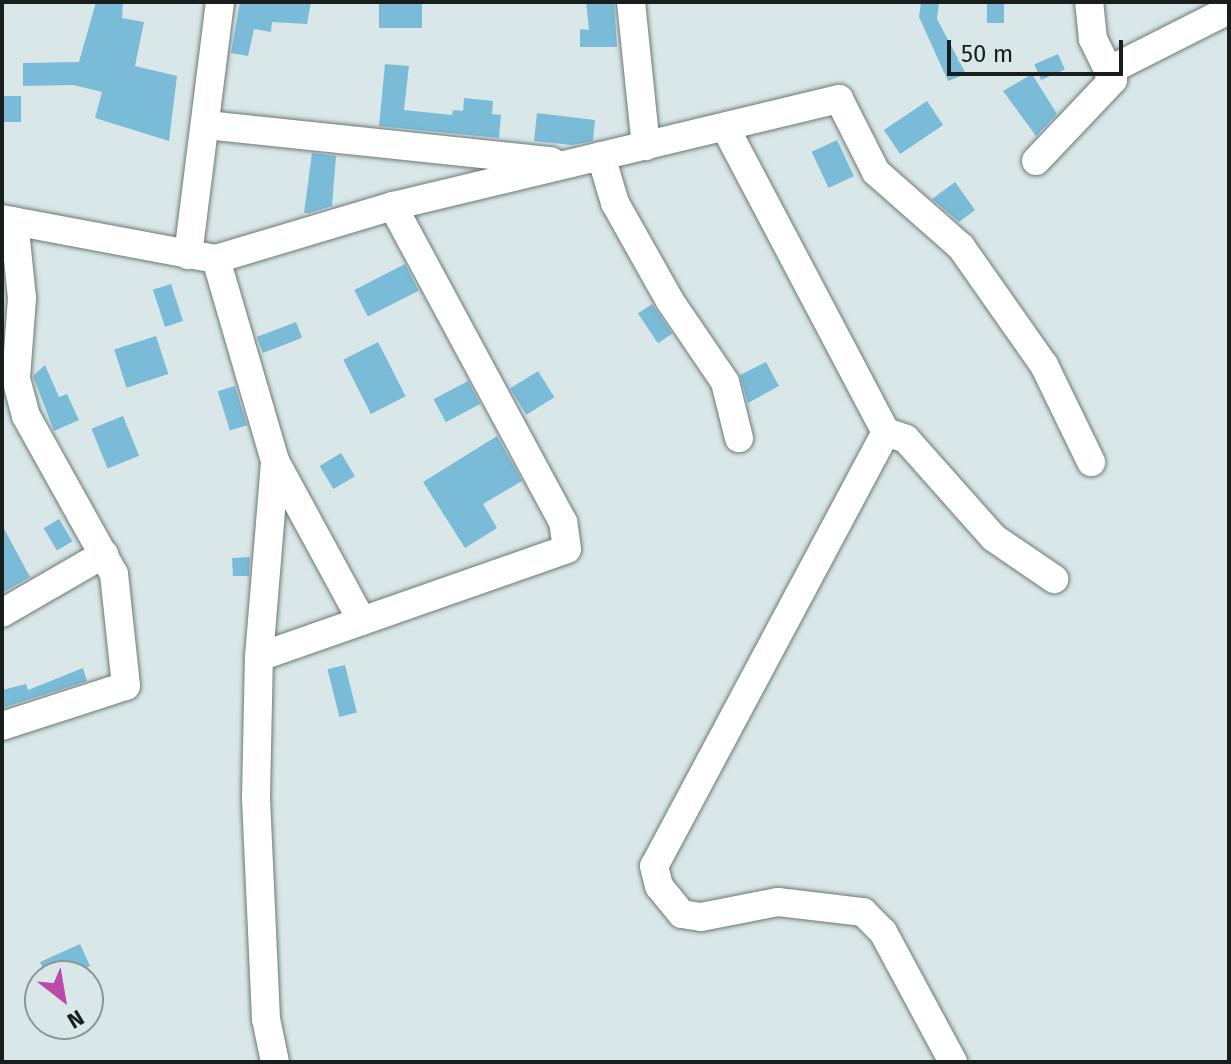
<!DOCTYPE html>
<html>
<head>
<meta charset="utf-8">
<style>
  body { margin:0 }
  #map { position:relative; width:1231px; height:1064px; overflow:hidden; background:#dae7e8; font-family:"Fira Sans",sans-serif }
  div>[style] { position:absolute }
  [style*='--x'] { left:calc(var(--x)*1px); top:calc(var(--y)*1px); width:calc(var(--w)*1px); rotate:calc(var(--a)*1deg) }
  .building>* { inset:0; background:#7abcd7; transform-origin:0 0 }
  .roads { filter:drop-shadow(0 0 2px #6c7879) drop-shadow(0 0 2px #6c7879) }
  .minor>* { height:28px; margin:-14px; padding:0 14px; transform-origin:14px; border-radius:14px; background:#fff }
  span { translate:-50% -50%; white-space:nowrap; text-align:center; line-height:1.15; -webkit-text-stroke:6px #dae7e8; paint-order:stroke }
  .frame { position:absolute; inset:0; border:4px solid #181d1d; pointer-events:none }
  .north { position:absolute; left:24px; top:960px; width:80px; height:80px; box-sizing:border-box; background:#dae7e8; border:2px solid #8c9697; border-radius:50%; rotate:149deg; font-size:22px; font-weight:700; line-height:32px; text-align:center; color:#181d1d }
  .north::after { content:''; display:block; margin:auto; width:28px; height:36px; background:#bc4ba7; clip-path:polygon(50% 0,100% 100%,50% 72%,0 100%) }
  .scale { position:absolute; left:947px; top:40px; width:176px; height:36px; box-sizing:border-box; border:4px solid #181d1d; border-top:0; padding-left:10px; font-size:24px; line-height:28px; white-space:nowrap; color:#181d1d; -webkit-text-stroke:6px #dae7e8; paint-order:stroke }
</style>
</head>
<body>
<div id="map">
  <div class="building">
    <div style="clip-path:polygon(96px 2px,123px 2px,122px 18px,144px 22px,135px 66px,177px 76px,169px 141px,95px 118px,102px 92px,73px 85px,23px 86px,23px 63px,79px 62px)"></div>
    <div style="clip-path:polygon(240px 2px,311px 2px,307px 24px,272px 22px,271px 32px,254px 29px,248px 56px,231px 53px)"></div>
    <div style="left:379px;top:2px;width:43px;height:26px"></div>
    <div style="clip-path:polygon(586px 2px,614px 2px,617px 47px,580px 47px,580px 29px,589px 30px)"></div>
    <div style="clip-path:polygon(921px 2px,939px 2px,937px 19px,966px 74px,948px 81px,919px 17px)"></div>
    <div style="left:987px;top:2px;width:17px;height:21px"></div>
    <div style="left:1058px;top:54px;width:17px;height:26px;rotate:66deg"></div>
    <div style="clip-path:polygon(385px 64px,409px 66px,404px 110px,452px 115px,453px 110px,463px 111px,464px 98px,493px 101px,492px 114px,501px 115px,499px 138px,379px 126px)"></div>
    <div style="clip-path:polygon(1032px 74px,1057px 114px,1036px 136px,1003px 91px)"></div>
    <div style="left:2px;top:96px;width:19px;height:26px"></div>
    <div style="left:927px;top:101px;width:29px;height:52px;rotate:56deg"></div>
    <div style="clip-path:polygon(537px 113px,595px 120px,593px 141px,572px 145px,534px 141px)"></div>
    <div style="left:837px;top:140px;width:40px;height:28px;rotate:65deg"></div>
    <div style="clip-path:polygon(312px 153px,336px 156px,332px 206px,309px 213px,304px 213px)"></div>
    <div style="clip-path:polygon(955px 182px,975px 210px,959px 222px,932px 199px)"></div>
    <div style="left:405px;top:264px;width:30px;height:57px;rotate:63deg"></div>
    <div style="left:171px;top:284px;width:39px;height:19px;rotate:72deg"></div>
    <div style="left:652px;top:304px;width:36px;height:17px;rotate:56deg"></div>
    <div style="left:296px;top:322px;width:17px;height:42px;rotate:69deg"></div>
    <div style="left:156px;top:336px;width:40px;height:44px;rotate:72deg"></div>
    <div style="left:378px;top:342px;width:61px;height:39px;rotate:63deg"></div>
    <div style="clip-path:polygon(766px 362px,779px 386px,748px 403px,740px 375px)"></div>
    <div style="clip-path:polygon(45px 365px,59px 397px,67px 394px,79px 420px,54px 431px,33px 376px)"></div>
    <div style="left:538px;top:371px;width:31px;height:33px;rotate:58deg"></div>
    <div style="left:468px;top:381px;width:26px;height:39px;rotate:62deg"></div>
    <div style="left:235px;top:386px;width:41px;height:18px;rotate:73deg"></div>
    <div style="left:123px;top:416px;width:43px;height:34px;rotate:68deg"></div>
    <div style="clip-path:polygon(497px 436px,522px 481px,483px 504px,497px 528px,465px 548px,423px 482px)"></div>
    <div style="left:341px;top:453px;width:27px;height:25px;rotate:59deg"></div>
    <div style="left:59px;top:519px;width:26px;height:18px;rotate:59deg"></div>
    <div style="clip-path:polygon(2px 525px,30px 577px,2px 593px)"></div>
    <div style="clip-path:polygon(250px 557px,249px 576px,233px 576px,232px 558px)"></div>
    <div style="left:345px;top:665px;width:49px;height:18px;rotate:76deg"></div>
    <div style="clip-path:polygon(83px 668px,87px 681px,2px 708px,2px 690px,26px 684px,28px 690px)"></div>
    <div style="clip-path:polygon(80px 944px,90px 966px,67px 976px,46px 976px,40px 962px)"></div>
  </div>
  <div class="roads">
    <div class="minor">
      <div style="--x:631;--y:2;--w:145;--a:84.1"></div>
      <div style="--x:1108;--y:71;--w:136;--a:-26.8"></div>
      <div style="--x:206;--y:125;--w:347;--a:6"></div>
      <div style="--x:725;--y:127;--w:345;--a:62.2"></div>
      <div style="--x:886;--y:432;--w:21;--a:19"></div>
      <div style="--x:906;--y:439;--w:132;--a:48.4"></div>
      <div style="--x:994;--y:538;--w:73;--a:34.3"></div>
      <div style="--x:601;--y:156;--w:49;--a:73.4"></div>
      <div style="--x:615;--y:203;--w:112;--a:60.7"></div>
      <div style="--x:670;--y:301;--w:98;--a:55.8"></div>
      <div style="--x:725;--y:382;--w:58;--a:76"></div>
      <div style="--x:1036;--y:161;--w:112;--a:-46.5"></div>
      <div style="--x:1113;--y:80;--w:46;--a:-116"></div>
      <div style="--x:1093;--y:39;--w:37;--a:-96"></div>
      <div style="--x:2;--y:219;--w:218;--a:10.6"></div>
      <div style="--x:216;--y:259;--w:210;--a:73.7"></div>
      <div style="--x:275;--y:461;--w:182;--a:61.5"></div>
      <div style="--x:188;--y:255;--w:255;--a:-82.8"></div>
      <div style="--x:216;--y:259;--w:185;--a:-16.7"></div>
      <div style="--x:393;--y:206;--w:459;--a:-13.5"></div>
      <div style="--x:839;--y:99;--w:82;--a:63.1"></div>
      <div style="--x:876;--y:172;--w:113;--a:41.4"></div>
      <div style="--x:961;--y:247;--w:144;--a:54.9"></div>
      <div style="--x:1044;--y:365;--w:108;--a:64.1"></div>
      <div style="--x:886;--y:432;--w:492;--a:118.1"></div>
      <div style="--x:654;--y:866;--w:21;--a:76"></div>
      <div style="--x:659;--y:886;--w:36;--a:51"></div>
      <div style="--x:682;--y:914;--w:19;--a:9"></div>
      <div style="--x:701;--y:917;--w:78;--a:-11"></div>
      <div style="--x:778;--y:902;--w:86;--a:6.7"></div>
      <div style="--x:863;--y:912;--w:28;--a:45"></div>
      <div style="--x:883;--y:932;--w:148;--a:61.7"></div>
      <div style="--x:2;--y:613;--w:118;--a:-30"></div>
      <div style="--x:259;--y:657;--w:326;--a:-19.3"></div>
      <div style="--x:567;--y:549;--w:27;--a:-98"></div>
      <div style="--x:563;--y:522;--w:359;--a:-118.3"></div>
      <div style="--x:2;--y:726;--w:130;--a:-17.9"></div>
      <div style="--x:126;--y:686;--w:113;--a:-96.1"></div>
      <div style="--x:114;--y:574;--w:181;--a:-119.1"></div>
      <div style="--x:26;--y:416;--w:39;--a:-105"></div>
      <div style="--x:16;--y:378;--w:80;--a:-85.7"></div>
      <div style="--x:22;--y:298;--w:77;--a:-95.9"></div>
      <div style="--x:275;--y:1062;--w:44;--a:-101.8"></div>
      <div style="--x:266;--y:1019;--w:222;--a:-92.6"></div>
      <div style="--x:256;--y:797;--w:140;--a:-88.8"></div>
      <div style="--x:259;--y:657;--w:197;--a:-85.3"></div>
    </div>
  </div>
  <div class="frame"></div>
  <div class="north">N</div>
  <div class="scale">50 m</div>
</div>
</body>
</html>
